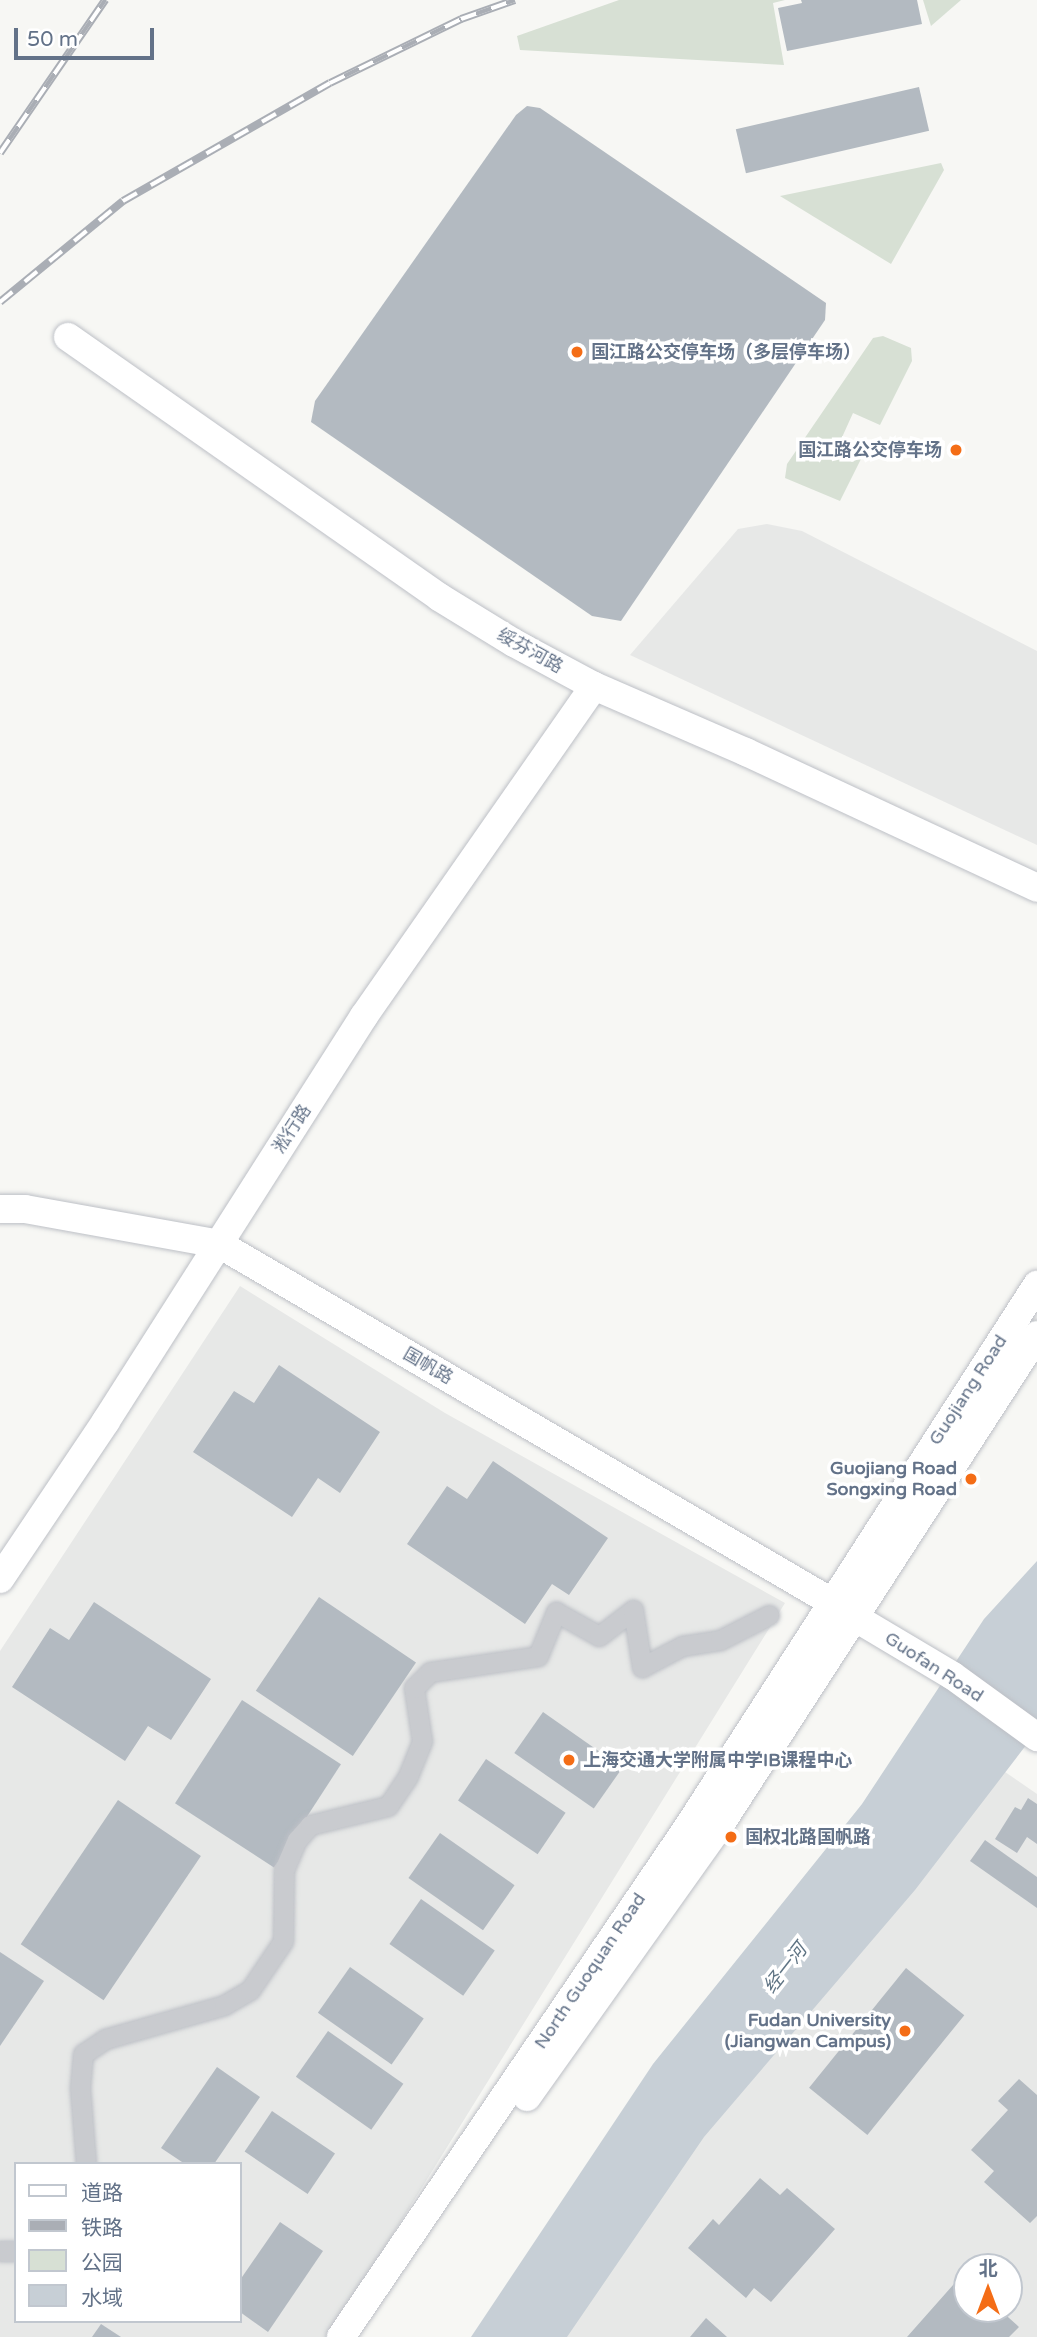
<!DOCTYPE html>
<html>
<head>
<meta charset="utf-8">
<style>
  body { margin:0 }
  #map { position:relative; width:1037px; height:2337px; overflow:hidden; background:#f7f7f4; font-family:"Varela Round","Noto Sans SC",sans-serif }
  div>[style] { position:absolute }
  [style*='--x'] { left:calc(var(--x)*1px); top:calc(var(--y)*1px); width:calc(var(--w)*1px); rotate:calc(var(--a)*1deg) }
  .built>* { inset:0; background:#e7e8e7 }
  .green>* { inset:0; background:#d7e0d4 }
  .water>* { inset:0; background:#c7cfd6 }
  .building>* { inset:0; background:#b3bac1; transform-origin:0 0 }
  .roads { filter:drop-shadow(0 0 2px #bdc0c6) drop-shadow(0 0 2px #bdc0c6) }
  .street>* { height:19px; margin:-9.5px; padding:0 9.5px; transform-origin:9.5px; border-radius:9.5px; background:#c9cbcf }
  .secondary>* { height:28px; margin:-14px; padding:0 14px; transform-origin:14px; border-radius:14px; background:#fff }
  .rail>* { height:8px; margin-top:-4px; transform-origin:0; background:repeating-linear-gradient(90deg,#fff 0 16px,#aaaeb5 0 32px); box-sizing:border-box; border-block:2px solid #aaaeb5 }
  .dots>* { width:19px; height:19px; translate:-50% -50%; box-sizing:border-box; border:4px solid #fff; border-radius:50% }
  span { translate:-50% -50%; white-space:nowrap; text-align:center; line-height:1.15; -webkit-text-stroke:7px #fff; paint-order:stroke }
  .poi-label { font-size:18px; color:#637288; font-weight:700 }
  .left { translate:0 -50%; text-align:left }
  .right { translate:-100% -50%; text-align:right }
  .street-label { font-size:18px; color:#637288 }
  .water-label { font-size:19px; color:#5f7484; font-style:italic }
  .legend { position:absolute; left:14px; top:2162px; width:228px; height:161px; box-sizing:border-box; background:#fff; border:2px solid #c1c7cf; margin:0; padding:9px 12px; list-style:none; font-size:21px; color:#637288 }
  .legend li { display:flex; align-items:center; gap:14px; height:35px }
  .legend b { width:35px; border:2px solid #c1c7cf }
  .north { position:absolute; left:953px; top:2253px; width:70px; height:70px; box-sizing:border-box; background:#fff; border:2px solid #c1c7cf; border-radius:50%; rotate:0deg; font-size:19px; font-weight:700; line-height:28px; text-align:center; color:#637288 }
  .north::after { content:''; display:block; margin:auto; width:24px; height:32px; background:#f46d16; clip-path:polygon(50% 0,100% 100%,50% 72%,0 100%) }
  .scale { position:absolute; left:14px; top:28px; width:140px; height:32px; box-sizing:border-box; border:4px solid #637288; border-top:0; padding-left:9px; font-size:21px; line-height:24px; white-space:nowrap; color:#637288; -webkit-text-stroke:5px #fff; paint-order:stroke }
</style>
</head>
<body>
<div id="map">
  <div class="built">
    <div style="clip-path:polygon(767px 524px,802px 531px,1037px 651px,1037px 845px,630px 655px,738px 529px)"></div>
    <div style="clip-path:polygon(evenodd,240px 1286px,445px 1413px,785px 1603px,329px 2337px,0 2337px,0 1651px,240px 1286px,16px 2164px,240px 2164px,240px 2321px,16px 2321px,16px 2164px)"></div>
    <div style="clip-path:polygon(evenodd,995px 1765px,1037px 1794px,1037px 2337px,518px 2337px,995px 1765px,967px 2267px,1009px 2267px,1009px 2309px,967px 2309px,967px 2267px)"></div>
  </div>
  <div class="green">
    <div style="clip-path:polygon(619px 0,785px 0,773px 3px,784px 65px,520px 50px,517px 36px)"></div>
    <div style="clip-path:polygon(923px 0,961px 0,931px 26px)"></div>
    <div style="clip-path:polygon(941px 163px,944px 170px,891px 264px,780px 196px)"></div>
    <div style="clip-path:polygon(883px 336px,911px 348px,912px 361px,880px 425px,853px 413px,839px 444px,863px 455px,840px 501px,785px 478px,787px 464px,873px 338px)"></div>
  </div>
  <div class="water">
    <div style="clip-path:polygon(1037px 1561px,1037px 1731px,915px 1890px,704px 2137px,567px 2337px,471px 2337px,653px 2064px,862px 1804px,984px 1619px)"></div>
  </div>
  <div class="building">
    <div style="clip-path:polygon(801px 0,917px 0,922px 24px,787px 51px,778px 8px,802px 3px)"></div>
    <div style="left:919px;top:87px;width:45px;height:188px;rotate:77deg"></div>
    <div style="clip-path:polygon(527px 106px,540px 108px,826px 303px,825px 320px,621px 621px,592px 616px,311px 422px,315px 401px,516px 115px)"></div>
    <div style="clip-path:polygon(279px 1365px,380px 1432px,340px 1493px,318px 1478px,292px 1517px,193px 1452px,234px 1391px,254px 1403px)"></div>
    <div style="clip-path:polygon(493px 1461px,608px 1538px,569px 1595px,552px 1584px,525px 1624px,407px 1544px,447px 1486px,467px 1499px)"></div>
    <div style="left:319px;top:1597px;width:117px;height:113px;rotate:34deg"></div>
    <div style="clip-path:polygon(94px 1602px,211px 1679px,171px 1740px,148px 1726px,125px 1761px,12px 1687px,50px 1628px,69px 1640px)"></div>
    <div style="left:242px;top:1700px;width:118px;height:123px;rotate:33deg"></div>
    <div style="left:543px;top:1712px;width:97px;height:50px;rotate:35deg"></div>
    <div style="left:486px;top:1759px;width:96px;height:50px;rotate:34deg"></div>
    <div style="clip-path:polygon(1028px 1798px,1037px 1804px,1037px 1844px,1027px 1837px,1017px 1853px,995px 1839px,1015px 1807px,1021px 1810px)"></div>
    <div style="left:118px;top:1800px;width:100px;height:174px;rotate:34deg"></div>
    <div style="left:440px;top:1833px;width:91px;height:55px;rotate:35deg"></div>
    <div style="clip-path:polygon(985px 1840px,1037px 1877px,1037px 1908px,970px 1861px)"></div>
    <div style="left:421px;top:1899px;width:90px;height:55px;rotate:35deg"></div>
    <div style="clip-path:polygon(0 1952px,44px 1981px,0 2046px)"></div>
    <div style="left:350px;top:1967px;width:90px;height:56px;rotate:35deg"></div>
    <div style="left:906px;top:1968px;width:75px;height:154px;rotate:39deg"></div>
    <div style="left:328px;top:2031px;width:92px;height:56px;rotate:35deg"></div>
    <div style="clip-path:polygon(217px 2067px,260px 2097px,214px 2164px,185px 2164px,161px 2148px)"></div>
    <div style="clip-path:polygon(1019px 2079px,1037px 2095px,1037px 2216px,1030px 2223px,984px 2182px,994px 2171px,971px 2150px,1008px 2110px,998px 2101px)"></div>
    <div style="left:272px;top:2111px;width:76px;height:49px;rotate:34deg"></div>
    <div style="clip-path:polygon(760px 2178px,780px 2195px,787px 2188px,835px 2229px,771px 2302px,754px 2288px,746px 2298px,688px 2248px,713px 2219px,719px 2225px)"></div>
    <div style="clip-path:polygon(280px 2222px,323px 2251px,268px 2332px,240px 2312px,240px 2280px)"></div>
    <div style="clip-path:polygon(961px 2276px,967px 2281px,967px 2309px,999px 2309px,1019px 2327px,1009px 2337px,907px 2337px)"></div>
    <div style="clip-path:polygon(706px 2318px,727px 2337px,690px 2337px)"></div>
    <div style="clip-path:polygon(101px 2324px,121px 2337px,92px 2337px)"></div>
  </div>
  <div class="roads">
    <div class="street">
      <div style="--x:86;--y:2164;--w:76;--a:-94.5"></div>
      <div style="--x:80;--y:2088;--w:34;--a:-85"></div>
      <div style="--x:83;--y:2054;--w:27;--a:-34"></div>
      <div style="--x:105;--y:2039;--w:124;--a:-15.9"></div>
      <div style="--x:224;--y:2005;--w:30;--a:-30"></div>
      <div style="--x:250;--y:1990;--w:59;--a:-56"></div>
      <div style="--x:283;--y:1941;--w:71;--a:-89.2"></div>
      <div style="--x:284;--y:1870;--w:33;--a:-67"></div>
      <div style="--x:297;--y:1840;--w:20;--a:-49"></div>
      <div style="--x:310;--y:1825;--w:80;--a:-13.7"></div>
      <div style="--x:388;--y:1806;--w:36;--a:-56"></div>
      <div style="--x:408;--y:1776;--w:38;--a:-68"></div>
      <div style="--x:422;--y:1741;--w:54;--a:-98.6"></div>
      <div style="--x:414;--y:1688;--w:23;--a:-45"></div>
      <div style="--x:430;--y:1672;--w:109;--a:-8.4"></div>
      <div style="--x:538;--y:1656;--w:48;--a:-67.8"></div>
      <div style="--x:556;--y:1612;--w:49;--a:29.2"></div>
      <div style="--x:599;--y:1636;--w:43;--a:-37.4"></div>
      <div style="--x:633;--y:1610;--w:58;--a:81"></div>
      <div style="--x:642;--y:1667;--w:45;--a:-27.7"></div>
      <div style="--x:682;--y:1646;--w:38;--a:-9"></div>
      <div style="--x:720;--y:1640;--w:55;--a:-27"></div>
      <div style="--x:0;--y:2251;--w:16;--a:0"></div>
    </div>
    <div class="secondary">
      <div style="--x:68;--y:337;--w:453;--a:35"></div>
      <div style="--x:439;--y:597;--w:88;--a:31.5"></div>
      <div style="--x:514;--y:643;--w:91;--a:28.3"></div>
      <div style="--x:594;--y:686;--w:166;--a:23.5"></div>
      <div style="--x:746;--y:752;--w:321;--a:25"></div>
      <div style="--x:0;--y:1209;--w:25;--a:0"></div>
      <div style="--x:25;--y:1209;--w:197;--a:10.2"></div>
      <div style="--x:219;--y:1244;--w:708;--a:30.3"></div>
      <div style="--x:0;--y:1579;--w:190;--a:-56.1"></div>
      <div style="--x:106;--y:1421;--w:480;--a:-57.5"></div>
      <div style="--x:364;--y:1016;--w:402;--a:-55.1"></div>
      <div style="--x:854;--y:1617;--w:115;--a:30.8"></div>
      <div style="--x:953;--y:1676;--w:104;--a:36"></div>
      <div style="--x:527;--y:2097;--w:330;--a:-54.6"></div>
      <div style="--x:718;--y:1828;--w:587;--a:-57.09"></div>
      <div style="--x:341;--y:2337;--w:617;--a:-55.77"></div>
      <div style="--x:688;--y:1827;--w:645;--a:-57.22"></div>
    </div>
  </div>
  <div class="rail">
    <div style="--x:0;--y:153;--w:186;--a:-55.5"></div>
    <div style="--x:0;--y:302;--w:159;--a:-39.4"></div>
    <div style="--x:123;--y:201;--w:238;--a:-29.7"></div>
    <div style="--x:330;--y:83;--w:146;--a:-26"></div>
    <div style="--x:461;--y:19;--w:57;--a:-19.4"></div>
  </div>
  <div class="dots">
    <div style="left:577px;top:352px;background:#f46d16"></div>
    <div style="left:956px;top:450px;background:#f46d16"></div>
    <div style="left:971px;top:1479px;background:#f46d16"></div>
    <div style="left:569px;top:1760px;background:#f46d16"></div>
    <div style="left:731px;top:1837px;background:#f46d16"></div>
    <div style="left:905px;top:2031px;background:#f46d16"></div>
  </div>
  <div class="poi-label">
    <span class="left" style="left:591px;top:352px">国江路公交停车场（多层停车场）</span>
    <span class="right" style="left:942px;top:450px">国江路公交停车场</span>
    <span class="right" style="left:957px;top:1479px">Guojiang Road<br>Songxing Road</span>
    <span class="left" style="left:583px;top:1760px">上海交通大学附属中学IB课程中心</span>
    <span class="left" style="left:745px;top:1837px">国权北路国帆路</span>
    <span class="right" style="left:891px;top:2031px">Fudan University<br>(Jiangwan Campus)</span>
  </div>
  <div class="street-label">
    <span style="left:530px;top:651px;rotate:29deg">绥芬河路</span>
    <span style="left:292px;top:1129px;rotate:-57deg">淞行路</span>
    <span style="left:428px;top:1366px;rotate:30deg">国帆路</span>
    <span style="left:968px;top:1390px;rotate:-57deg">Guojiang Road</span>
    <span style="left:934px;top:1667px;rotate:33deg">Guofan Road</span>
    <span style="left:590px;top:1971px;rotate:-56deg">North Guoquan Road</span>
  </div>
  <div class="water-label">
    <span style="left:786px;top:1969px;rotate:-52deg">经一河</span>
  </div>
  <ul class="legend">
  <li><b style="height:9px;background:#fff"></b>道路</li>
  <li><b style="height:9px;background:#aaaeb5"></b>铁路</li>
  <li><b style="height:19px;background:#d7e0d4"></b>公园</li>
  <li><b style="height:19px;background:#c7cfd6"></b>水域</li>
  </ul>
  <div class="north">北</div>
  <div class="scale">50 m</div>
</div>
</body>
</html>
